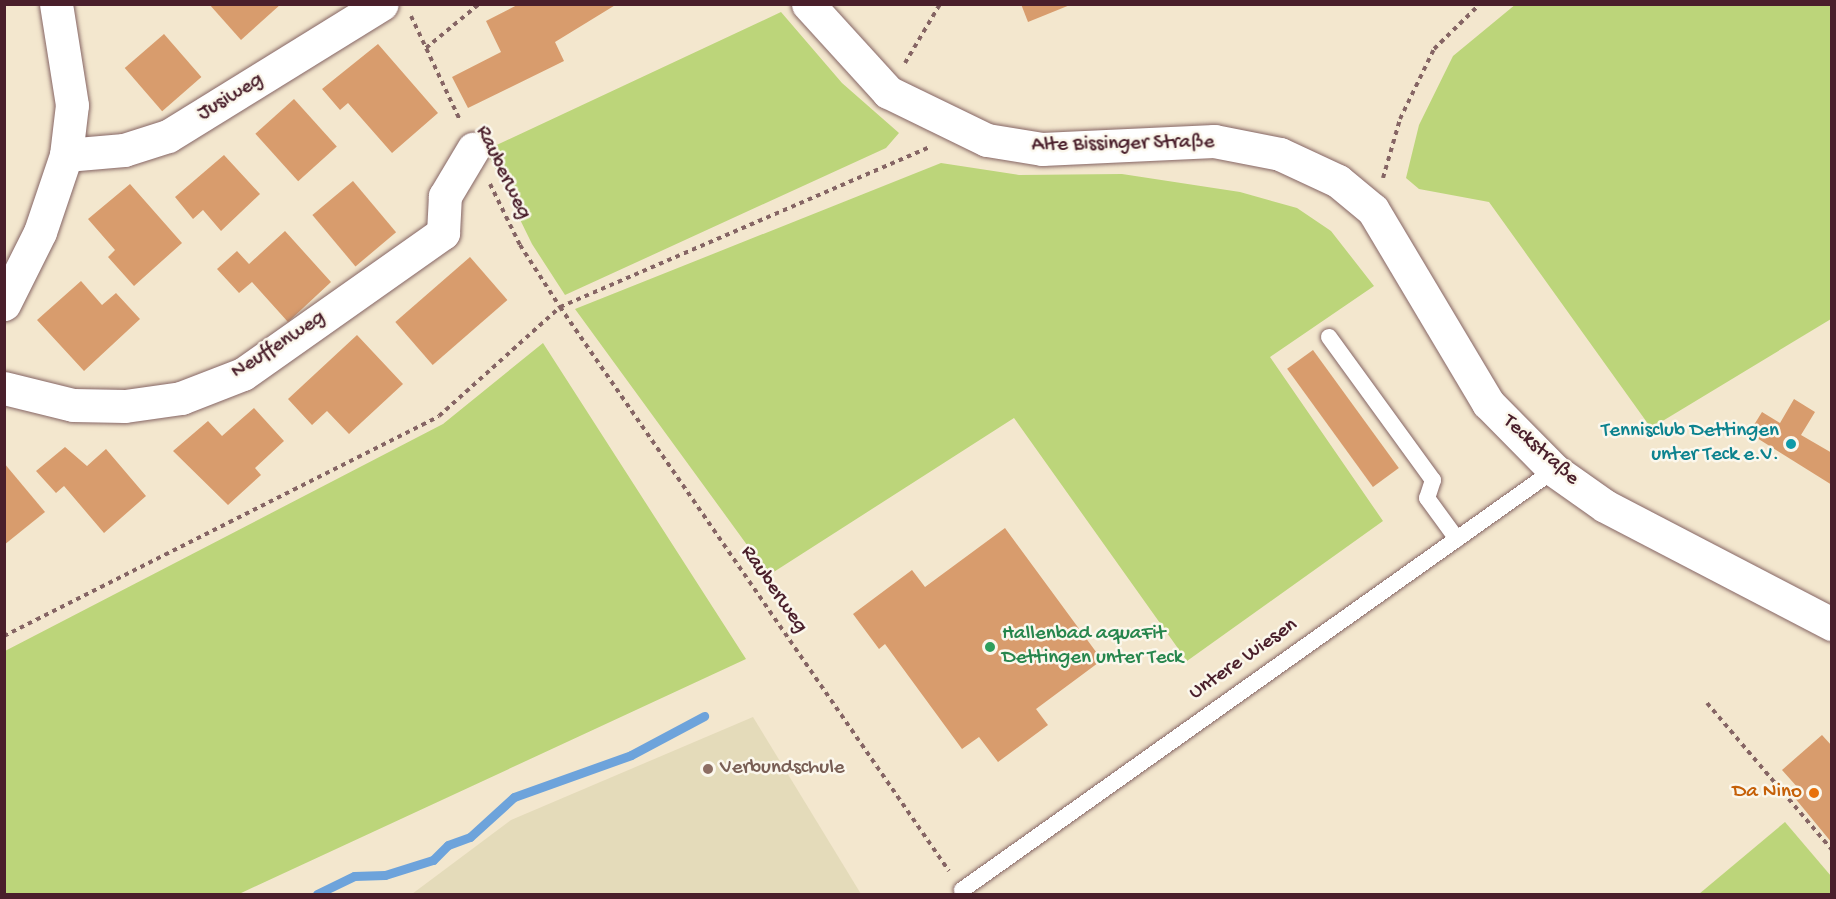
<!DOCTYPE html>
<html>
<head>
<meta charset="utf-8">
<style>
  body { margin:0 }
  #map { position:relative; width:1836px; height:899px; overflow:hidden; background:#f3e7ce; font-family:"Gochi Hand",sans-serif }
  div>[style] { position:absolute }
  [style*='--x'] { left:calc(var(--x)*1px); top:calc(var(--y)*1px); width:calc(var(--w)*1px); rotate:calc(var(--a)*1deg) }
  .built>* { inset:0; background:#e4dbba }
  .green>* { inset:0; background:#bcd57a }
  .stream>* { height:9px; margin:-4.5px; padding:0 4.5px; transform-origin:4.5px; border-radius:4.5px; background:#6da3db }
  .building>* { inset:0; background:#d89c6d; transform-origin:0 0 }
  .path>* { height:4px; margin-top:-2px; transform-origin:0; background:repeating-linear-gradient(90deg,#856564 0 4.5px,transparent 0 9px) }
  .roads { filter:drop-shadow(0 0 2px #856564) drop-shadow(0 0 2px #856564) }
  .service>* { height:16px; margin:-8px; padding:0 8px; transform-origin:8px; border-radius:8px; background:#fff }
  .minor>* { height:33px; margin:-16.5px; padding:0 16.5px; transform-origin:16.5px; border-radius:16.5px; background:#fff }
  .tertiary>* { height:33px; margin:-16.5px; padding:0 16.5px; transform-origin:16.5px; border-radius:16.5px; background:#fff }
  .dots>* { width:16px; height:16px; translate:-50% -50%; box-sizing:border-box; border:3px solid #fbf7ec; border-radius:50% }
  span { translate:-50% -50%; white-space:nowrap; text-align:center; line-height:1.15; -webkit-text-stroke:5px #fbf7ec; paint-order:stroke }
  .street-label { font-size:21px; color:#4a1f2b }
  .culture-label { font-size:21px; color:#0d838f }
  .right { translate:-100% -50%; text-align:right }
  .leisure-label { font-size:21px; color:#27864d }
  .left { translate:0 -50%; text-align:left }
  .education-label { font-size:21px; color:#785e54 }
  .food-label { font-size:21px; color:#c56008 }
  .frame { position:absolute; inset:0; border:6px solid #4a1f2b; pointer-events:none }
</style>
</head>
<body>
<div id="map">
  <div class="built">
    <div style="clip-path:polygon(753px 717px,861px 894px,412px 894px,511px 820px)"></div>
  </div>
  <div class="green">
    <div style="clip-path:polygon(1516px 4px,1831px 5px,1831px 319px,1651px 428px,1489px 202px,1419px 189px,1406px 178px,1419px 125px,1453px 56px)"></div>
    <div style="clip-path:polygon(781px 12px,842px 83px,899px 133px,886px 148px,565px 295px,532px 244px,486px 150px)"></div>
    <div style="clip-path:polygon(941px 163px,1019px 175px,1122px 174px,1240px 192px,1297px 208px,1331px 231px,1374px 286px,1270px 357px,1383px 521px,1187px 661px,1014px 418px,769px 575px,575px 309px)"></div>
    <div style="clip-path:polygon(543px 343px,746px 659px,239px 894px,5px 894px,5px 651px,443px 424px)"></div>
    <div style="clip-path:polygon(1785px 822px,1831px 876px,1831px 894px,1699px 894px)"></div>
  </div>
  <div class="stream">
    <div style="--x:317;--y:894;--w:41;--a:-25.9"></div>
    <div style="--x:354;--y:876;--w:31;--a:-2"></div>
    <div style="--x:385;--y:875;--w:50;--a:-17.4"></div>
    <div style="--x:433;--y:860;--w:21;--a:-45"></div>
    <div style="--x:448;--y:845;--w:23;--a:-20"></div>
    <div style="--x:470;--y:837;--w:59;--a:-42.3"></div>
    <div style="--x:514;--y:797;--w:124;--a:-19.7"></div>
    <div style="--x:631;--y:755;--w:83;--a:-28.1"></div>
  </div>
  <div class="building">
    <div style="clip-path:polygon(209px 4px,281px 4px,241px 40px)"></div>
    <div style="clip-path:polygon(519px 4px,617px 4px,555px 42px,564px 61px,468px 108px,452px 77px,501px 52px,486px 21px)"></div>
    <div style="clip-path:polygon(1021px 4px,1070px 4px,1070px 5px,1028px 22px)"></div>
    <div style="left:164px;top:34px;width:57px;height:52px;rotate:49deg"></div>
    <div style="clip-path:polygon(378px 44px,438px 113px,392px 153px,348px 103px,340px 110px,322px 89px)"></div>
    <div style="left:294px;top:99px;width:64px;height:52px;rotate:48deg"></div>
    <div style="clip-path:polygon(224px 155px,260px 194px,221px 231px,203px 210px,193px 219px,175px 197px)"></div>
    <div style="left:353px;top:181px;width:67px;height:53px;rotate:50deg"></div>
    <div style="clip-path:polygon(130px 184px,182px 243px,134px 286px,108px 257px,115px 250px,88px 219px)"></div>
    <div style="clip-path:polygon(285px 231px,331px 282px,288px 322px,252px 282px,239px 293px,217px 269px,237px 251px,249px 264px)"></div>
    <div style="left:470px;top:257px;width:57px;height:99px;rotate:49deg"></div>
    <div style="clip-path:polygon(81px 281px,102px 305px,116px 293px,140px 319px,84px 371px,37px 320px)"></div>
    <div style="clip-path:polygon(357px 335px,403px 384px,349px 434px,327px 411px,312px 425px,288px 399px)"></div>
    <div style="left:1313px;top:350px;width:146px;height:32px;rotate:54deg"></div>
    <div style="clip-path:polygon(1794px 399px,1815px 412px,1801px 435px,1832px 453px,1832px 485px,1749px 433px,1762px 412px,1780px 423px)"></div>
    <div style="clip-path:polygon(254px 408px,284px 441px,255px 468px,261px 475px,228px 505px,173px 451px,208px 421px,222px 436px)"></div>
    <div style="clip-path:polygon(65px 447px,87px 466px,106px 449px,146px 496px,104px 533px,64px 486px,56px 493px,36px 471px)"></div>
    <div style="clip-path:polygon(4px 463px,45px 512px,4px 545px)"></div>
    <div style="clip-path:polygon(1005px 528px,1102px 660px,1036px 709px,1048px 725px,998px 762px,979px 737px,962px 749px,885px 644px,879px 649px,853px 614px,912px 570px,925px 587px)"></div>
    <div style="clip-path:polygon(1822px 735px,1832px 746px,1832px 843px,1794px 797px,1799px 789px,1782px 770px)"></div>
  </div>
  <div class="path">
    <div style="--x:411;--y:16;--w:115;--a:64.8"></div>
    <div style="--x:426;--y:48;--w:69;--a:-39.7"></div>
    <div style="--x:905;--y:63;--w:69;--a:-59.3"></div>
    <div style="--x:1383;--y:178;--w:61;--a:-73.9"></div>
    <div style="--x:1400;--y:119;--w:78;--a:-64.1"></div>
    <div style="--x:1434;--y:49;--w:64;--a:-44.4"></div>
    <div style="--x:490;--y:184;--w:68;--a:63.8"></div>
    <div style="--x:520;--y:245;--w:74;--a:57.2"></div>
    <div style="--x:560;--y:307;--w:685;--a:55.41"></div>
    <div style="--x:4;--y:636;--w:487;--a:-26.8"></div>
    <div style="--x:439;--y:416;--w:163;--a:-42"></div>
    <div style="--x:560;--y:307;--w:402;--a:-23.4"></div>
    <div style="--x:1707;--y:703;--w:193;--a:49.6"></div>
  </div>
  <div class="roads">
    <div class="service">
      <div style="--x:1329;--y:337;--w:177;--a:54"></div>
      <div style="--x:1433;--y:480;--w:19;--a:108"></div>
      <div style="--x:1427;--y:498;--w:51;--a:53.8"></div>
      <div style="--x:962;--y:890;--w:726;--a:-35.35"></div>
    </div>
    <div class="minor">
      <div style="--x:808;--y:4;--w:119;--a:47.7"></div>
      <div style="--x:888;--y:92;--w:110;--a:25.9"></div>
      <div style="--x:987;--y:140;--w:56;--a:9.3"></div>
      <div style="--x:1042;--y:149;--w:172;--a:-2.7"></div>
      <div style="--x:1214;--y:141;--w:67;--a:11.1"></div>
      <div style="--x:1280;--y:154;--w:64;--a:25"></div>
      <div style="--x:66;--y:155;--w:58;--a:-4.9"></div>
      <div style="--x:124;--y:150;--w:46;--a:-17.7"></div>
      <div style="--x:168;--y:136;--w:251;--a:-31.7"></div>
      <div style="--x:4;--y:304;--w:80;--a:-63.4"></div>
      <div style="--x:40;--y:232;--w:81;--a:-71.3"></div>
      <div style="--x:66;--y:155;--w:50;--a:-83.2"></div>
      <div style="--x:72;--y:105;--w:102;--a:-99"></div>
      <div style="--x:4;--y:388;--w:71;--a:13.8"></div>
      <div style="--x:73;--y:405;--w:52;--a:1.1"></div>
      <div style="--x:125;--y:406;--w:57;--a:-8.1"></div>
      <div style="--x:181;--y:398;--w:66;--a:-21.2"></div>
      <div style="--x:243;--y:374;--w:245;--a:-35.2"></div>
      <div style="--x:443;--y:233;--w:37;--a:-87"></div>
      <div style="--x:445;--y:196;--w:55;--a:-59.2"></div>
    </div>
    <div class="tertiary">
      <div style="--x:1338;--y:181;--w:45;--a:39.6"></div>
      <div style="--x:1373;--y:210;--w:225;--a:59.2"></div>
      <div style="--x:1488;--y:403;--w:94;--a:45.4"></div>
      <div style="--x:1554;--y:470;--w:62;--a:35.2"></div>
      <div style="--x:1605;--y:506;--w:256;--a:27.5"></div>
    </div>
  </div>
  <div class="dots">
    <div style="left:1791px;top:444px;background:#0f9aa8"></div>
    <div style="left:990px;top:647px;background:#2e9e5b"></div>
    <div style="left:708px;top:769px;background:#8d6e63"></div>
    <div style="left:1814px;top:793px;background:#e8710a"></div>
  </div>
  <div class="street-label">
    <span style="left:231px;top:98px;rotate:-31deg">Jusiweg</span>
    <span style="left:1123px;top:145px;rotate:-1deg">Alte Bissinger Straße</span>
    <span style="left:502px;top:173px;rotate:64deg">Rauberweg</span>
    <span style="left:279px;top:346px;rotate:-33deg">Neuffenweg</span>
    <span style="left:1540px;top:451px;rotate:42deg">Teckstraße</span>
    <span style="left:773px;top:590px;rotate:55deg">Rauberweg</span>
    <span style="left:1244px;top:660px;rotate:-35deg">Untere Wiesen</span>
  </div>
  <div class="culture-label">
    <span class="right" style="left:1779px;top:444px">Tennisclub Dettingen<br>unter Teck e.V.</span>
  </div>
  <div class="leisure-label">
    <span class="left" style="left:1002px;top:647px">Hallenbad aquaFit<br>Dettingen unter Teck</span>
  </div>
  <div class="education-label">
    <span class="left" style="left:720px;top:769px">Verbundschule</span>
  </div>
  <div class="food-label">
    <span class="right" style="left:1802px;top:793px">Da Nino</span>
  </div>
  <div class="frame"></div>
</div>
</body>
</html>
